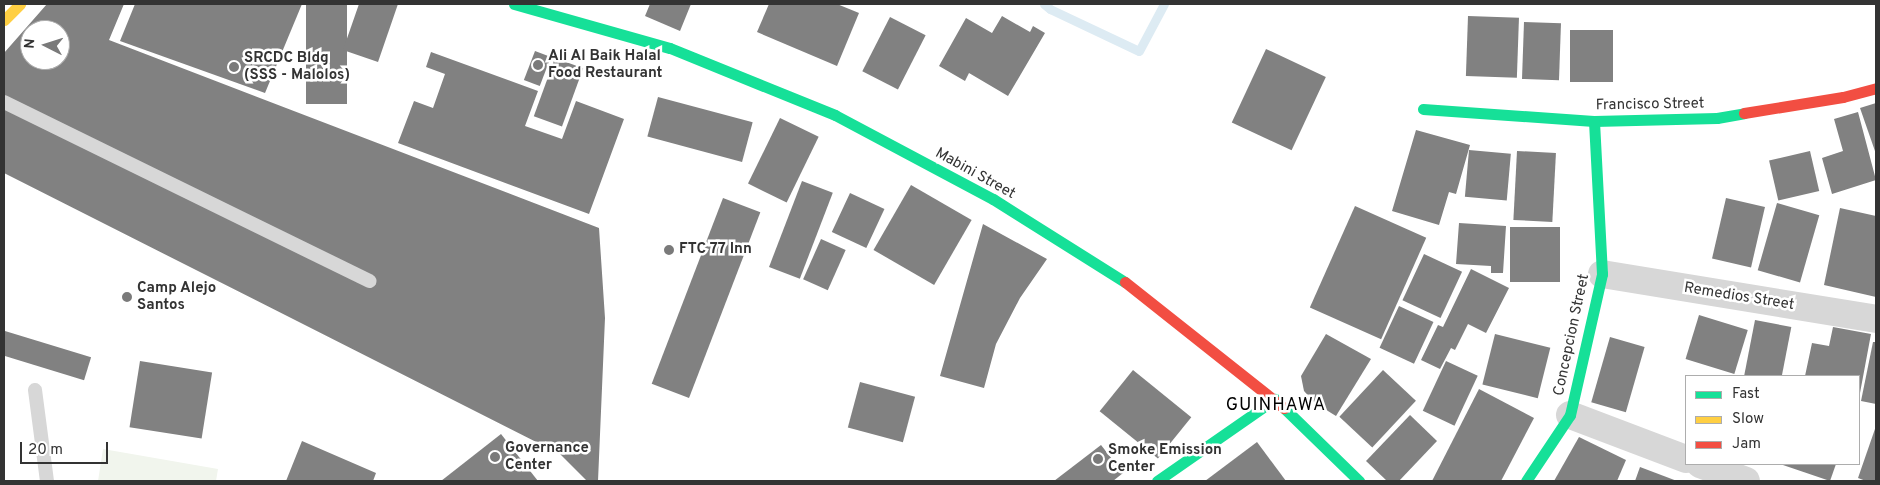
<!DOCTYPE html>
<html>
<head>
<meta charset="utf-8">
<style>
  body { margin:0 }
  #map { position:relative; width:1880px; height:485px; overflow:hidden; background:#fff; font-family:Overpass,sans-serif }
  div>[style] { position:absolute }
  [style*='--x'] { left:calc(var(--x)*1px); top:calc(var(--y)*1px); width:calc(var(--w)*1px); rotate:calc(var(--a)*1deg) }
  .green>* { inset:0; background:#f1f5ed }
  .stream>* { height:9px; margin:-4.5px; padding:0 4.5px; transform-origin:4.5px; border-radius:4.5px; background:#ddebf3 }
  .building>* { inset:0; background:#818181; transform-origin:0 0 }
  .lane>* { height:14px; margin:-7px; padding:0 7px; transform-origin:7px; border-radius:7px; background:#d7d7d7 }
  .street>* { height:28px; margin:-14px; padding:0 14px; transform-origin:14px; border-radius:14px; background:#d7d7d7 }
  .fast>* { height:11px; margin:-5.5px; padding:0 5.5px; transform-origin:5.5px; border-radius:5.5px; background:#16e098 }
  .slow>* { height:11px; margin:-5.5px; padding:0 5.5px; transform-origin:5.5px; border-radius:5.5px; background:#ffcf43 }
  .jam>* { height:11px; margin:-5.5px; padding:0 5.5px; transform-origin:5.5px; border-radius:5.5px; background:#f24e42 }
  .dots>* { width:14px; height:14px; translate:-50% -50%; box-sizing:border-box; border:2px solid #fff; border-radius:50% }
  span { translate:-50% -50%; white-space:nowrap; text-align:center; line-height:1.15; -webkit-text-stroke:5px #fff; paint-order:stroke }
  .poi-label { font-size:15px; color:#333; font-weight:700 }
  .left { translate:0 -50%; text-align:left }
  .street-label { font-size:15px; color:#333 }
  .quarter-label { font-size:18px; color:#000; letter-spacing:1px }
  .frame { position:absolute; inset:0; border:5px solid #333; pointer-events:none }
  .legend { position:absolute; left:1685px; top:375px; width:175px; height:90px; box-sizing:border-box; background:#fff; border:1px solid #adadad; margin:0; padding:6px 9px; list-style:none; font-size:15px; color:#333 }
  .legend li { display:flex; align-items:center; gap:10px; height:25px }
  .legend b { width:25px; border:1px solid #adadad }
  .north { position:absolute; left:20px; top:20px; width:50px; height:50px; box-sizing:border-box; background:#fff; border:1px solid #adadad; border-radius:50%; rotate:275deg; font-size:14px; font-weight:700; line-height:20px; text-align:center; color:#333 }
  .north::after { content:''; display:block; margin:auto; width:18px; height:22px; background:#7a7a7a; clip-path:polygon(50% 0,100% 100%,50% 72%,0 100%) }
  .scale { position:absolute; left:20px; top:442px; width:88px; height:22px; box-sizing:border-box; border:2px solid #333; border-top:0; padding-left:6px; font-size:15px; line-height:18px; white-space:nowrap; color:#333; -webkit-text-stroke:4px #fff; paint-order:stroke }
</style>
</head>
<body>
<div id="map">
  <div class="green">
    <div style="clip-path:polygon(103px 449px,218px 469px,216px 481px,98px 481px)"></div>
  </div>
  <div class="stream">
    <div style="--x:1044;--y:4;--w:8;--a:40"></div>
    <div style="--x:1050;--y:9;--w:98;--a:25.3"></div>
    <div style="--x:1139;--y:51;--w:53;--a:-62"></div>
  </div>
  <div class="building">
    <div style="clip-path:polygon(evenodd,47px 4px,124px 4px,109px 40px,599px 228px,605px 318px,598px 481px,587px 481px,560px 454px,4px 173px,4px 53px,47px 4px,30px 30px,60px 30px,60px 60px,30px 60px,30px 30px)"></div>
    <div style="clip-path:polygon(135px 4px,302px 4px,265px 93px,120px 41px)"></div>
    <div style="left:306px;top:4px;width:41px;height:100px"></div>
    <div style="clip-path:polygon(359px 4px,398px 4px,378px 62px,343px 50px)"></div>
    <div style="clip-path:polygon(650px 4px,691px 4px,680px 31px,645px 16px)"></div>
    <div style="clip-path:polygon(769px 4px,837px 4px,859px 13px,837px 66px,757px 32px)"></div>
    <div style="clip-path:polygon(1002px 16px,1030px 32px,1033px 26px,1045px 33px,1008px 96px,969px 73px,965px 81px,939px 66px,966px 18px,992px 33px)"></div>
    <div style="left:1468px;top:16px;width:51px;height:60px;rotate:2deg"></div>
    <div style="left:890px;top:17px;width:40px;height:61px;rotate:27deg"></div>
    <div style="left:1524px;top:22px;width:37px;height:57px;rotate:2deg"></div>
    <div style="left:1570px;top:30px;width:43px;height:52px"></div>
    <div style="left:1266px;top:49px;width:66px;height:81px;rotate:25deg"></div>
    <div style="left:535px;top:51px;width:17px;height:31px;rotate:21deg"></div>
    <div style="clip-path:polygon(431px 52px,538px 91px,525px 126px,562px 139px,576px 101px,624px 119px,589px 214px,398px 143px,414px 101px,433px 108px,445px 74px,426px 67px)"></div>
    <div style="left:555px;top:58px;width:30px;height:62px;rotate:20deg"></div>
    <div style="left:658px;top:97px;width:98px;height:41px;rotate:15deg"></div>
    <div style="clip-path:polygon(1876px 103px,1876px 154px,1860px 108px)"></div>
    <div style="clip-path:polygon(1858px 112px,1876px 180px,1832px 194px,1822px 158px,1843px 151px,1834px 119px)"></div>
    <div style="left:780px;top:118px;width:43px;height:73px;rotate:26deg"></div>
    <div style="clip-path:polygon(1416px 130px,1470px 145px,1456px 194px,1449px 192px,1439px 225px,1392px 211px)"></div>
    <div style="left:1469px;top:150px;width:42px;height:47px;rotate:5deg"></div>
    <div style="left:1517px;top:151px;width:39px;height:69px;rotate:3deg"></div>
    <div style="left:1810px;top:151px;width:41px;height:42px;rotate:77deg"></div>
    <div style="left:802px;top:181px;width:33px;height:92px;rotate:21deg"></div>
    <div style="left:911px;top:185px;width:70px;height:75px;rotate:30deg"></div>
    <div style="left:850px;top:193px;width:38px;height:43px;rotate:25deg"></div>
    <div style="left:723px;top:198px;width:40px;height:199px;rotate:21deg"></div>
    <div style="left:1726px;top:198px;width:40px;height:62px;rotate:13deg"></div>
    <div style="left:1777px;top:203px;width:44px;height:70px;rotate:16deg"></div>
    <div style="left:1355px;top:206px;width:78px;height:111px;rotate:24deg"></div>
    <div style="clip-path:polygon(1840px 208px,1876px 216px,1876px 297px,1824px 285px)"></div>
    <div style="clip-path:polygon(1459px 223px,1506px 226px,1503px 273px,1491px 273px,1491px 266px,1456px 264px)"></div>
    <div style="clip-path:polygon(983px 224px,1047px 259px,1020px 298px,996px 344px,984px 388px,940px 376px)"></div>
    <div style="left:1510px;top:227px;width:50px;height:55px"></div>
    <div style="left:821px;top:239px;width:27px;height:44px;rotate:24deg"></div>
    <div style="left:1424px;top:254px;width:42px;height:51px;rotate:25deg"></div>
    <div style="clip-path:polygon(1471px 269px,1509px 288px,1486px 333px,1468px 324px,1455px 350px,1451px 348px,1440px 369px,1421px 360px,1438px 325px,1443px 327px)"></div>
    <div style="left:1399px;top:306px;width:38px;height:46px;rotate:25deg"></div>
    <div style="left:1699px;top:315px;width:51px;height:46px;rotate:17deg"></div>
    <div style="left:1755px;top:320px;width:37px;height:57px;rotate:11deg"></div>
    <div style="clip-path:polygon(1833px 327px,1871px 334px,1860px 393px,1859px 376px,1805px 376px,1812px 343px,1829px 346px)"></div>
    <div style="left:5px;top:331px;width:90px;height:24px;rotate:17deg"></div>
    <div style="clip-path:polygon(1326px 334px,1371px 359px,1336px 416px,1315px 403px,1304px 391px,1301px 376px)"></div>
    <div style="left:1495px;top:334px;width:57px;height:52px;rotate:14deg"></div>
    <div style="left:1610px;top:337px;width:36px;height:68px;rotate:16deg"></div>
    <div style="clip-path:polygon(1873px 342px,1876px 342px,1876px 404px,1861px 401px)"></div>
    <div style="left:140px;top:361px;width:73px;height:67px;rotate:9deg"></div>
    <div style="left:1446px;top:361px;width:35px;height:55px;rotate:25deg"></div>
    <div style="left:1133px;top:370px;width:75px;height:53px;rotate:39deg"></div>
    <div style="left:1383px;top:370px;width:45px;height:64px;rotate:43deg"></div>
    <div style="left:860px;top:382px;width:57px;height:47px;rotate:15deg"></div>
    <div style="clip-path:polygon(1479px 389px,1534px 418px,1501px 481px,1432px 481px)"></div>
    <div style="clip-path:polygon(1410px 415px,1437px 441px,1399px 481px,1387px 481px,1366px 461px)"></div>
    <div style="clip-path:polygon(1876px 426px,1876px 481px,1866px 481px,1858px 478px)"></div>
    <div style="clip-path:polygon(501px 434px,538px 481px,441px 481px)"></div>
    <div style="clip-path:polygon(1579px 437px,1626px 460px,1617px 481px,1554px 481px)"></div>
    <div style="clip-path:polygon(302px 441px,376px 473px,373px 481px,286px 481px)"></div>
    <div style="clip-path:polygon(1257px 442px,1286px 481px,1205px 481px)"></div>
    <div style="clip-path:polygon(1101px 445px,1123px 473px,1113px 481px,1054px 481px)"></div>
    <div style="clip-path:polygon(1780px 464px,1836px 464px,1830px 481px)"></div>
    <div style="clip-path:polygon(1640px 467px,1677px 481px,1635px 481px)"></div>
  </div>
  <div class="lane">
    <div style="--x:4;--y:102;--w:407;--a:26.1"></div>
    <div style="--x:35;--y:390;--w:92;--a:82.5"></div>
  </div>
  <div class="street">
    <div style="--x:1602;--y:274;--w:278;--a:9.3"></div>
    <div style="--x:1570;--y:415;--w:124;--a:20.8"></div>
    <div style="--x:1700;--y:464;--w:49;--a:20.3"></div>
  </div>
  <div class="fast">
    <div style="--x:514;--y:4;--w:162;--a:15.8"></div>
    <div style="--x:670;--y:48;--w:178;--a:22.1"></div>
    <div style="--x:835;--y:115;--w:179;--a:28"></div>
    <div style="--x:993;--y:199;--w:156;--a:32.2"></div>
    <div style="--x:1423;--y:109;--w:171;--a:4"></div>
    <div style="--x:1594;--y:121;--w:123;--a:-1.4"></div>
    <div style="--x:1717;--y:118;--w:27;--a:-10"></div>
    <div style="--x:1284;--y:408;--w:105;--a:44.2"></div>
    <div style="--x:1157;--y:481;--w:144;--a:-34.8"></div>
    <div style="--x:1526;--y:481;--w:79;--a:-56.3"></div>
    <div style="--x:1570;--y:415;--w:145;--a:-77.2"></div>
    <div style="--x:1602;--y:274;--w:153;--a:-93"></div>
  </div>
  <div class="slow">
    <div style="--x:4;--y:20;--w:23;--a:-45"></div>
  </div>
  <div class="jam">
    <div style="--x:1744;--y:113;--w:100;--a:-9.2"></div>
    <div style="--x:1843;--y:97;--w:34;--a:-15"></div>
    <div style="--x:1125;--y:282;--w:203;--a:38.4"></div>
  </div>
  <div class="dots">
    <div style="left:538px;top:65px;background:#7a7a7a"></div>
    <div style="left:234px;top:67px;background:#7a7a7a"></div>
    <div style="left:669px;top:250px;background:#7a7a7a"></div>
    <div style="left:127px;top:297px;background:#7a7a7a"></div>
    <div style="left:495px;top:457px;background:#7a7a7a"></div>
    <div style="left:1098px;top:459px;background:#7a7a7a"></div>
  </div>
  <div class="poi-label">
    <span class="left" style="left:548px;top:65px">Ali Al Baik Halal<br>Food Restaurant</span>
    <span class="left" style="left:244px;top:67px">SRCDC Bldg<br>(SSS - Malolos)</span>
    <span class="left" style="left:679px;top:250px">FTC 77 Inn</span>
    <span class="left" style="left:137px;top:297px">Camp Alejo<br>Santos</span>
    <span class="left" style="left:505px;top:457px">Governance<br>Center</span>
    <span class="left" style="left:1108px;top:459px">Smoke Emission<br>Center</span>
  </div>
  <div class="street-label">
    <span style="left:1650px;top:105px;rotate:-1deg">Francisco Street</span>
    <span style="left:975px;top:174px;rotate:29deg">Mabini Street</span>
    <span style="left:1739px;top:297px;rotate:9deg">Remedios Street</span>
    <span style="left:1572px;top:335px;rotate:-78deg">Concepcion Street</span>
  </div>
  <div class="quarter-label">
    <span style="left:1276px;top:406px">GUINHAWA</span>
  </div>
  <div class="frame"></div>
  <ul class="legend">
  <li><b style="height:6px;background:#16e098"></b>Fast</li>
  <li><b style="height:6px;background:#ffcf43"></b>Slow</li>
  <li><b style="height:6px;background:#f24e42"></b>Jam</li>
  </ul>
  <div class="north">N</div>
  <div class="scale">20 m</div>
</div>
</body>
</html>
